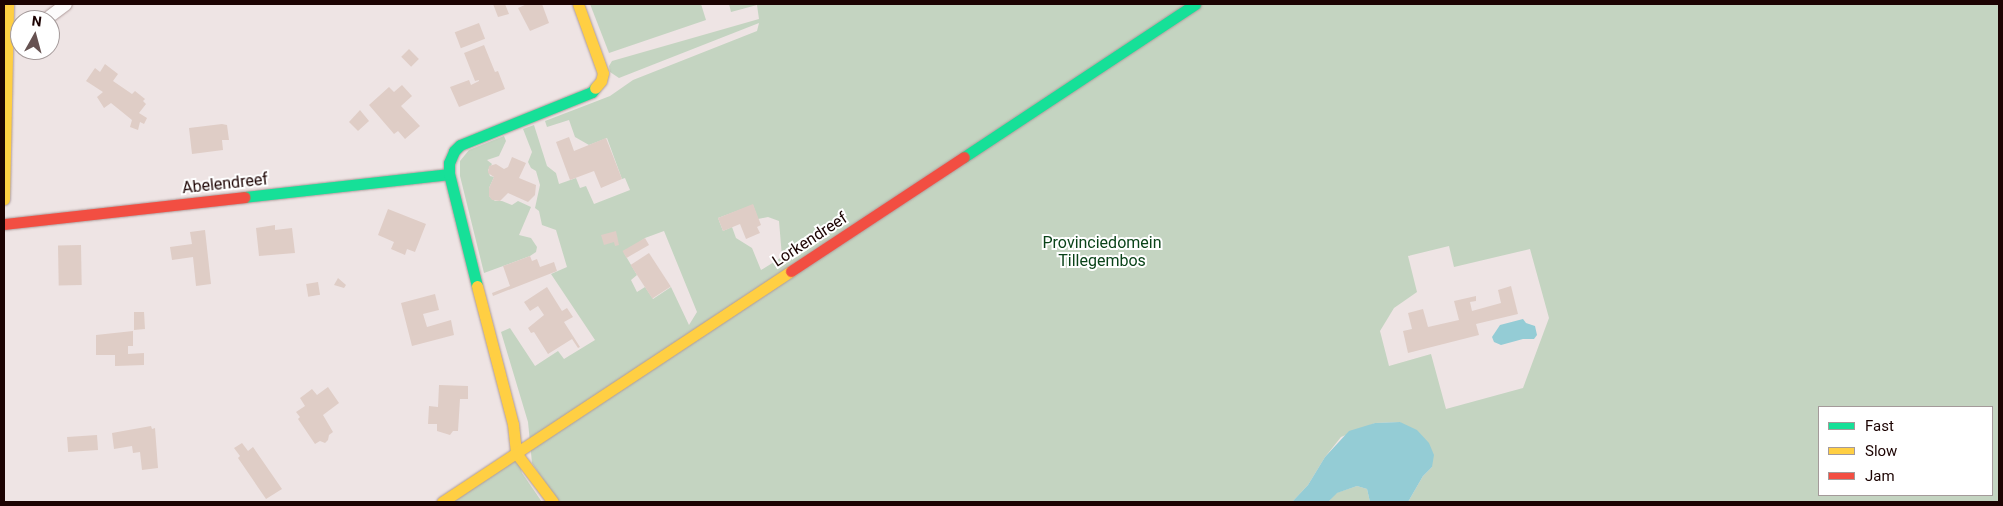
<!DOCTYPE html>
<html>
<head>
<meta charset="utf-8">
<style>
  body { margin:0 }
  #map { position:relative; width:2003px; height:506px; overflow:hidden; background:#eee4e4; font-family:Roboto,sans-serif }
  div>[style] { position:absolute }
  [style*='--x'] { left:calc(var(--x)*1px); top:calc(var(--y)*1px); width:calc(var(--w)*1px); rotate:calc(var(--a)*1deg) }
  .green>* { inset:0; background:#c4d4c1 }
  .water>* { inset:0; background:#94ccd5 }
  .building>* { inset:0; background:#dfcdc6; transform-origin:0 0 }
  .roads { filter:drop-shadow(0 0 1px #af9c9b) drop-shadow(0 0 1px #af9c9b) }
  .street>* { height:12px; margin:-6px; padding:0 6px; transform-origin:6px; border-radius:6px; background:#fcfbfb }
  .fast>* { height:11px; margin:-5.5px; padding:0 5.5px; transform-origin:5.5px; border-radius:5.5px; background:#16e098 }
  .slow>* { height:11px; margin:-5.5px; padding:0 5.5px; transform-origin:5.5px; border-radius:5.5px; background:#ffcf43 }
  .jam>* { height:11px; margin:-5.5px; padding:0 5.5px; transform-origin:5.5px; border-radius:5.5px; background:#f24e42 }
  span { translate:-50% -50%; white-space:nowrap; text-align:center; line-height:1.15; -webkit-text-stroke:4px #fff; paint-order:stroke }
  .street-label { font-size:16px; color:#1c0302 }
  .park-label { font-size:16px; color:#0a4319 }
  .frame { position:absolute; inset:0; border:5px solid #1c0302; pointer-events:none }
  .legend { position:absolute; left:1818px; top:406px; width:175px; height:90px; box-sizing:border-box; background:#fff; border:1px solid #a49a9a; margin:0; padding:6px 9px; list-style:none; font-size:15px; color:#1c0302 }
  .legend li { display:flex; align-items:center; gap:10px; height:25px }
  .legend b { width:25px; border:1px solid #a49a9a }
  .north { position:absolute; left:10px; top:10px; width:50px; height:50px; box-sizing:border-box; background:#fff; border:1px solid #a49a9a; border-radius:50%; rotate:7deg; font-size:14px; font-weight:700; line-height:20px; text-align:center; color:#1c0302 }
  .north::after { content:''; display:block; margin:auto; width:18px; height:22px; background:#665251; clip-path:polygon(50% 0,100% 100%,50% 72%,0 100%) }
</style>
</head>
<body>
<div id="map">
  <div class="green">
    <div style="clip-path:polygon(590px 4px,701px 4px,706px 20px,609px 53px)"></div>
    <div style="clip-path:polygon(evenodd,729px 4px,1999px 4px,1999px 502px,1408px 502px,1423px 476px,1432px 467px,1400px 422px,1375px 423px,1341px 437px,1325px 457px,1308px 485px,1292px 502px,558px 502px,532px 463px,528px 422px,501px 332px,510px 328px,535px 366px,558px 351px,564px 359px,595px 340px,551px 274px,567px 267px,556px 230px,542px 225px,539px 211px,535px 208px,540px 185px,536px 171px,531px 168px,528px 162px,532px 152px,523px 129px,534px 125px,547px 166px,556px 173px,559px 184px,576px 178px,580px 188px,586px 186px,594px 204px,630px 190px,625px 178px,622px 179px,607px 138px,589px 145px,575px 137px,569px 120px,547px 127px,545px 121px,610px 96px,633px 80px,757px 31px,759px 23px,619px 78px,610px 72px,609px 66px,612px 61px,759px 19px,757px 5px,731px 12px,729px 4px,753px 205px,758px 219px,768px 217px,779px 221px,782px 257px,761px 270px,752px 248px,736px 238px,732px 227px,723px 231px,718px 218px,753px 205px,729px 4px,664px 231px,697px 312px,689px 325px,671px 287px,653px 299px,645px 287px,637px 292px,631px 280px,637px 275px,624px 253px,645px 238px,664px 231px,729px 4px,1449px 246px,1454px 267px,1530px 249px,1549px 318px,1523px 388px,1446px 409px,1431px 354px,1389px 366px,1380px 331px,1394px 308px,1417px 292px,1408px 256px,1449px 246px,729px 4px,1819px 407px,1992px 407px,1992px 495px,1819px 495px,1819px 407px)"></div>
    <div style="clip-path:polygon(504px 136px,506px 141px,499px 156px,487px 160px,492px 164px,488px 170px,490px 176px,494px 177px,489px 188px,489px 196px,495px 201px,502px 201px,512px 205px,518px 201px,531px 207px,519px 235px,531px 238px,537px 247px,536px 252px,530px 256px,484px 273px,460px 176px,460px 161px,469px 150px)"></div>
    <div style="clip-path:polygon(518px 458px,522px 473px,542px 502px,452px 502px)"></div>
    <div style="clip-path:polygon(1357px 486px,1367px 489px,1370px 502px,1328px 502px,1336px 493px)"></div>
  </div>
  <div class="water">
    <div style="clip-path:polygon(1523px 319px,1526px 323px,1535px 326px,1537px 335px,1534px 339px,1523px 339px,1501px 345px,1494px 342px,1492px 337px,1500px 325px)"></div>
    <div style="clip-path:polygon(1400px 422px,1417px 430px,1429px 443px,1434px 455px,1432px 467px,1423px 476px,1408px 502px,1370px 502px,1367px 489px,1357px 486px,1337px 493px,1328px 502px,1292px 502px,1308px 485px,1325px 457px,1349px 431px,1375px 423px)"></div>
  </div>
  <div class="building">
    <div style="clip-path:polygon(493px 4px,505px 4px,509px 14px,498px 17px)"></div>
    <div style="clip-path:polygon(527px 4px,542px 4px,549px 23px,530px 31px,518px 8px)"></div>
    <div style="left:479px;top:23px;width:17px;height:26px;rotate:69deg"></div>
    <div style="clip-path:polygon(484px 45px,495px 72px,498px 71px,505px 89px,459px 107px,450px 87px,469px 80px,471px 85px,479px 81px,479px 80px,475px 81px,464px 53px)"></div>
    <div style="left:409px;top:49px;width:14px;height:11px;rotate:45deg"></div>
    <div style="clip-path:polygon(105px 64px,118px 74px,113px 81px,132px 94px,135px 91px,145px 99px,143px 101px,146px 104px,139px 113px,147px 118px,144px 124px,140px 122px,138px 130px,130px 127px,132px 120px,111px 103px,104px 108px,97px 97px,103px 92px,86px 81px,95px 68px,100px 72px)"></div>
    <div style="clip-path:polygon(402px 85px,412px 96px,401px 106px,420px 126px,405px 139px,398px 131px,394px 134px,369px 105px,389px 87px,394px 92px)"></div>
    <div style="clip-path:polygon(360px 110px,369px 121px,358px 131px,349px 122px)"></div>
    <div style="clip-path:polygon(222px 124px,227px 125px,229px 140px,222px 140px,223px 150px,192px 154px,189px 128px)"></div>
    <div style="clip-path:polygon(569px 137px,574px 151px,606px 138px,622px 179px,601px 188px,594px 171px,570px 180px,556px 142px)"></div>
    <div style="clip-path:polygon(512px 157px,526px 163px,519px 178px,536px 185px,535px 195px,528px 202px,508px 193px,500px 201px,492px 200px,489px 196px,489px 188px,494px 177px,488px 173px,489px 166px,496px 164px,504px 169px,508px 167px)"></div>
    <div style="clip-path:polygon(753px 204px,761px 225px,757px 227px,760px 233px,746px 239px,740px 224px,723px 231px,718px 218px)"></div>
    <div style="clip-path:polygon(388px 209px,426px 224px,415px 252px,407px 249px,405px 255px,391px 249px,394px 242px,378px 235px)"></div>
    <div style="clip-path:polygon(275px 225px,275px 230px,292px 228px,295px 253px,259px 256px,256px 228px)"></div>
    <div style="clip-path:polygon(205px 230px,211px 284px,196px 286px,193px 257px,172px 260px,170px 247px,192px 244px,190px 232px)"></div>
    <div style="clip-path:polygon(616px 231px,619px 245px,615px 246px,614px 242px,604px 245px,601px 235px)"></div>
    <div style="left:645px;top:238px;width:8px;height:26px;rotate:60deg"></div>
    <div style="left:81px;top:245px;width:40px;height:23px;rotate:89deg"></div>
    <div style="left:649px;top:253px;width:40px;height:22px;rotate:57deg"></div>
    <div style="clip-path:polygon(530px 256px,532px 261px,537px 259px,540px 267px,554px 262px,557px 271px,493px 296px,492px 293px,510px 286px,503px 266px)"></div>
    <div style="clip-path:polygon(338px 278px,346px 285px,344px 288px,334px 285px)"></div>
    <div style="left:318px;top:282px;width:13px;height:12px;rotate:81deg"></div>
    <div style="clip-path:polygon(1511px 286px,1518px 314px,1476px 324px,1479px 335px,1408px 353px,1403px 331px,1412px 329px,1408px 313px,1423px 309px,1428px 327px,1459px 320px,1454px 301px,1476px 296px,1476px 301px,1470px 302px,1472px 311px,1501px 303px,1498px 290px)"></div>
    <div style="clip-path:polygon(547px 287px,562px 311px,567px 308px,573px 317px,564px 322px,580px 347px,578px 348px,572px 339px,548px 354px,534px 332px,531px 333px,528px 328px,544px 315px,538px 306px,530px 311px,524px 302px)"></div>
    <div style="clip-path:polygon(435px 294px,439px 310px,423px 314px,427px 327px,451px 320px,454px 335px,412px 346px,401px 303px)"></div>
    <div style="clip-path:polygon(134px 312px,144px 312px,145px 329px,134px 330px)"></div>
    <div style="clip-path:polygon(133px 331px,133px 346px,128px 346px,128px 354px,144px 353px,144px 365px,115px 366px,115px 355px,96px 355px,96px 335px)"></div>
    <div style="clip-path:polygon(439px 385px,468px 386px,468px 399px,460px 399px,458px 431px,453px 431px,450px 435px,437px 431px,437px 424px,428px 424px,429px 406px,438px 407px)"></div>
    <div style="clip-path:polygon(328px 387px,339px 403px,323px 415px,333px 432px,329px 435px,328px 440px,325px 443px,320px 441px,315px 444px,298px 419px,300px 417px,296px 412px,305px 406px,300px 398px,312px 389px,317px 395px)"></div>
    <div style="clip-path:polygon(151px 426px,152px 429px,155px 428px,158px 468px,142px 470px,140px 452px,133px 453px,132px 446px,114px 449px,112px 433px)"></div>
    <div style="left:97px;top:435px;width:15px;height:30px;rotate:86deg"></div>
    <div style="clip-path:polygon(242px 443px,248px 451px,253px 447px,282px 489px,266px 499px,238px 458px,240px 456px,234px 448px)"></div>
  </div>
  <div class="roads">
    <div class="street">
      <div style="--x:45;--y:20;--w:26;--a:-37"></div>
      <div style="--x:7;--y:36;--w:13;--a:-4"></div>
    </div>
    <div class="fast">
      <div style="--x:964;--y:157;--w:277;--a:-33.5"></div>
      <div style="--x:244;--y:197;--w:206;--a:-6.4"></div>
      <div style="--x:477;--y:286;--w:115;--a:-104"></div>
      <div style="--x:449;--y:174;--w:11;--a:-90"></div>
      <div style="--x:449;--y:163;--w:13;--a:-67"></div>
      <div style="--x:454;--y:151;--w:8;--a:-45"></div>
      <div style="--x:460;--y:145;--w:142;--a:-21.9"></div>
      <div style="--x:592;--y:92;--w:5;--a:-53"></div>
    </div>
    <div class="slow">
      <div style="--x:578;--y:4;--w:73;--a:70.1"></div>
      <div style="--x:603;--y:73;--w:8;--a:104"></div>
      <div style="--x:601;--y:81;--w:9;--a:131"></div>
      <div style="--x:4;--y:199;--w:195;--a:-88.8"></div>
      <div style="--x:477;--y:286;--w:143;--a:75.4"></div>
      <div style="--x:513;--y:424;--w:29;--a:84"></div>
      <div style="--x:516;--y:453;--w:61;--a:52.9"></div>
      <div style="--x:442;--y:502;--w:419;--a:-33.5"></div>
    </div>
    <div class="jam">
      <div style="--x:4;--y:224;--w:242;--a:-6.4"></div>
      <div style="--x:791;--y:271;--w:207;--a:-33.4"></div>
    </div>
  </div>
  <div class="street-label">
    <span style="left:225px;top:184px;rotate:-6deg">Abelendreef</span>
    <span style="left:810px;top:240px;rotate:-33deg">Lorkendreef</span>
  </div>
  <div class="park-label">
    <span style="left:1102px;top:252px">Provinciedomein<br>Tillegembos</span>
  </div>
  <div class="frame"></div>
  <ul class="legend">
  <li><b style="height:6px;background:#16e098"></b>Fast</li>
  <li><b style="height:6px;background:#ffcf43"></b>Slow</li>
  <li><b style="height:6px;background:#f24e42"></b>Jam</li>
  </ul>
  <div class="north">N</div>
</div>
</body>
</html>
